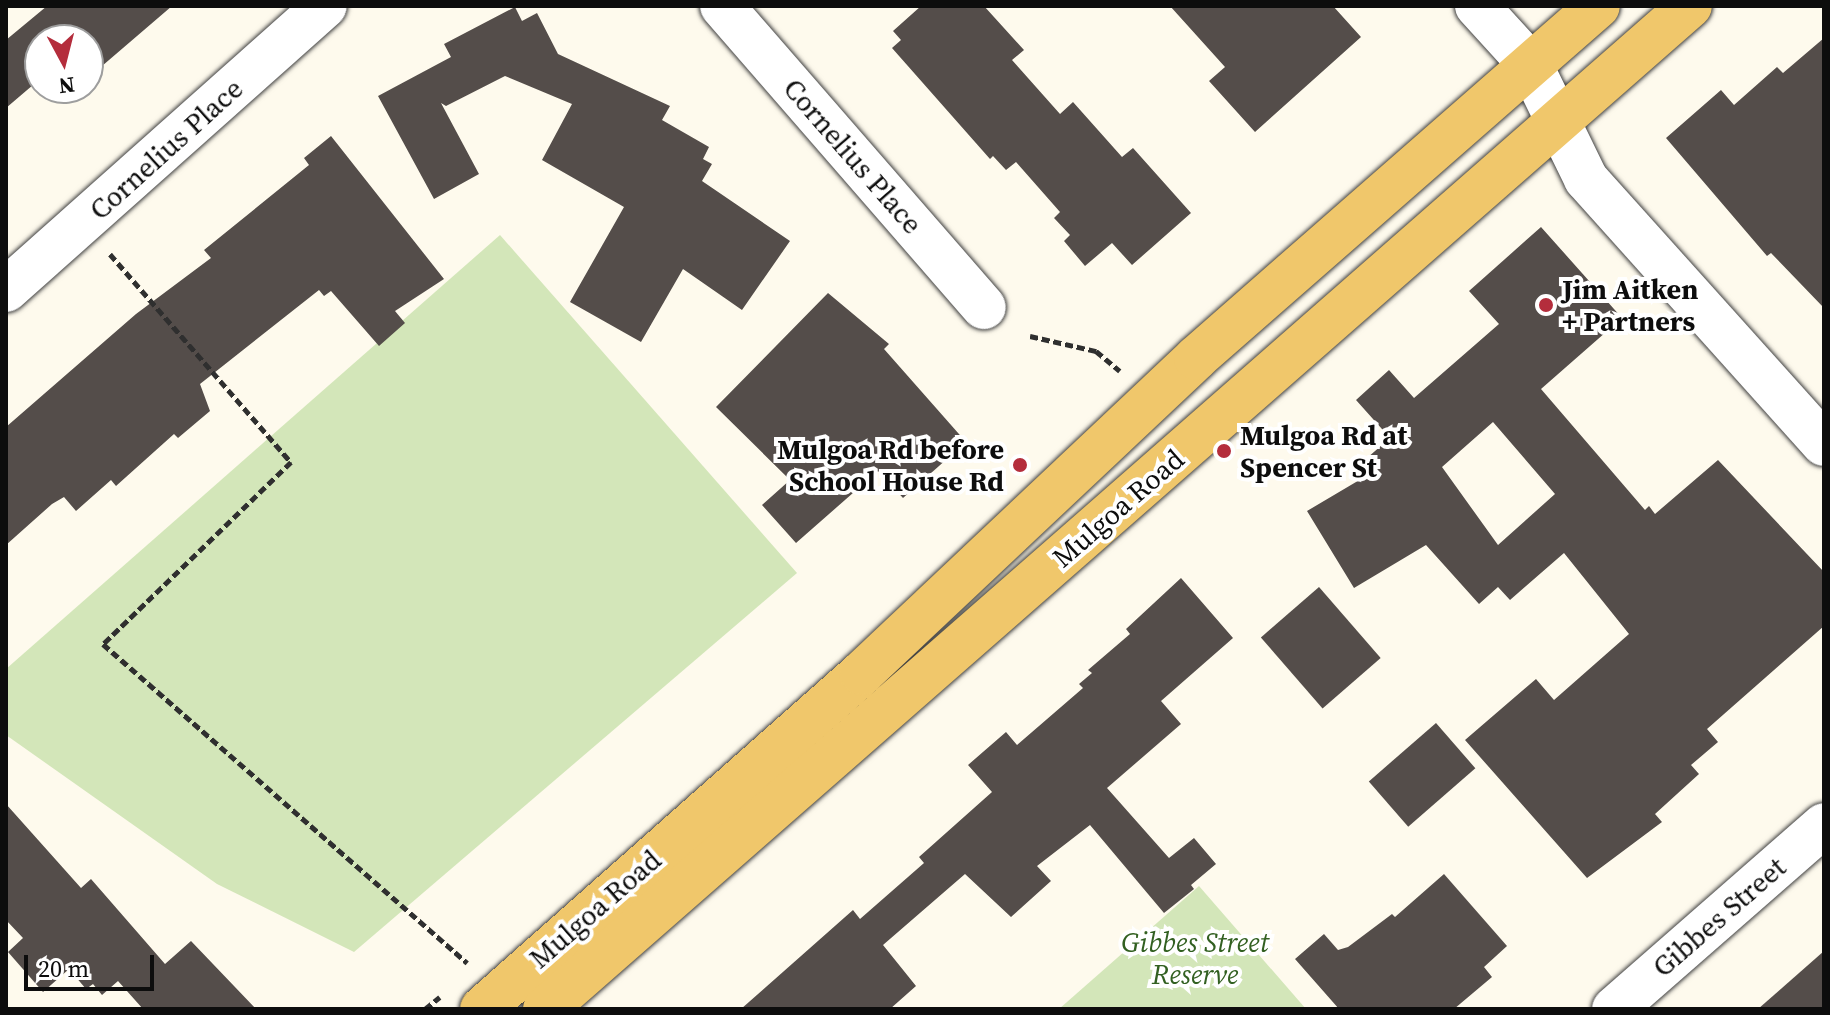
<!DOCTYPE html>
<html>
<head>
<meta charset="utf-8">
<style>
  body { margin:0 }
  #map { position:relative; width:1830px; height:1015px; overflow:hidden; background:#fefaed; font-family:"Source Serif 4",serif }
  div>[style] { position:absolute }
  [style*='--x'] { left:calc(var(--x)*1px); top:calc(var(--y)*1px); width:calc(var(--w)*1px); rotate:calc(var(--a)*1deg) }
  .green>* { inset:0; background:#d3e6b9 }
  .building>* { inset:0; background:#544d4a; transform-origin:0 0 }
  .path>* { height:5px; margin-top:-2.5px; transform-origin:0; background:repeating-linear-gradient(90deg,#2f2f2f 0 8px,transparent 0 12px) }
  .roads { filter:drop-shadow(0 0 2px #404040) drop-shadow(0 0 2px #404040) }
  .minor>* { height:44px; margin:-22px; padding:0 22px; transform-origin:22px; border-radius:22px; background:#fff }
  .major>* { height:44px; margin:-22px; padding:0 22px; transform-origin:22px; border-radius:22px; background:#f0c76b }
  .dots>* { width:22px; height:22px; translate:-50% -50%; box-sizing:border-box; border:4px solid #fff; border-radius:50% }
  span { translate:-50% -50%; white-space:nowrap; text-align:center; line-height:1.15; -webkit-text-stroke:8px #fff; paint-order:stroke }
  .street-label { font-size:28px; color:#0d0d0d }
  .poi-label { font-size:28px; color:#0d0d0d; font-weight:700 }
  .left { translate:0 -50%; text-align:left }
  .right { translate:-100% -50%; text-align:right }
  .park-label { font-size:28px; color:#326021; font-style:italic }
  .frame { position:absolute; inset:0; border:8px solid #0d0d0d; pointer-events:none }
  .north { position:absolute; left:24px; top:24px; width:80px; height:80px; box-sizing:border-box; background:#fff; border:2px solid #9e9e9e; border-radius:50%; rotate:173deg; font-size:22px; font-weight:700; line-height:32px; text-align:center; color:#0d0d0d }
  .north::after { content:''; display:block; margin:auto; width:28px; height:36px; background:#b42d3c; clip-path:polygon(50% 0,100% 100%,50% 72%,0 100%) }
  .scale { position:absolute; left:24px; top:955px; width:130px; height:36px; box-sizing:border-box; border:4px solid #0d0d0d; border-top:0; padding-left:10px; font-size:24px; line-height:28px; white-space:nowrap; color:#0d0d0d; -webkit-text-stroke:6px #fff; paint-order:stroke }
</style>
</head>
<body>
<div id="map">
  <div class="green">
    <div style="clip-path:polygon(500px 235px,797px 573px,354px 952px,217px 884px,6px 735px,6px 669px)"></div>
    <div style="clip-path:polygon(1199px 886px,1306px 1009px,1059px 1009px)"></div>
  </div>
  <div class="building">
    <div style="clip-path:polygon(47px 6px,172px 6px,88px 78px,88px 38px,40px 40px,40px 79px,6px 108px,6px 40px)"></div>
    <div style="clip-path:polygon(921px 6px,984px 6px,1024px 50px,1012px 60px,1060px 114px,1073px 102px,1122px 157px,1133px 148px,1191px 213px,1132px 265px,1112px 243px,1085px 266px,1064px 241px,1070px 235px,1054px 218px,1060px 212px,1016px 162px,1006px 170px,993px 156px,990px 159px,892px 48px,901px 40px,893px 31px)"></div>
    <div style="clip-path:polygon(1170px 6px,1333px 6px,1361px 37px,1255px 132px,1209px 81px,1225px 67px)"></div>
    <div style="clip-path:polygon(515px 7px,522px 21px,537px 13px,558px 54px,670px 106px,662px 120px,709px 147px,703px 159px,712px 164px,702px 181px,790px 241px,742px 310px,683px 269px,641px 342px,570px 302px,624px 207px,542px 160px,572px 104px,505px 76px,446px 106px,441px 103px,479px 174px,434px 199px,378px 96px,451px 57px,444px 44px)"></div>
    <div style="clip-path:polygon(1824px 38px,1824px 308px,1771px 253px,1767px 256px,1666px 138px,1721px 90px,1734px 105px,1777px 67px,1783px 73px)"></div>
    <div style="clip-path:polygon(331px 136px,444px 279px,395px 311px,405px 323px,379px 346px,331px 291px,324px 296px,319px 290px,200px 384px,210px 411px,178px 438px,174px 434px,116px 486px,111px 480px,76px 511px,64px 497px,52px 504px,6px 545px,6px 427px,136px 314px,211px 258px,204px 250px,309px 165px,304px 158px)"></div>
    <div style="clip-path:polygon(evenodd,1541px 227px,1622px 318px,1541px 389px,1645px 510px,1649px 506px,1655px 514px,1718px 460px,1824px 572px,1824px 626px,1707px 729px,1718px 742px,1691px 765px,1699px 774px,1655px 814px,1662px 822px,1587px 878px,1465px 740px,1536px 679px,1554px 700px,1629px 634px,1564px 553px,1510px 600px,1498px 587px,1479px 604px,1426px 545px,1354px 588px,1307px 511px,1378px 469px,1367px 458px,1390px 438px,1356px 400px,1389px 370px,1414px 398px,1499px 324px,1469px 291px,1541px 227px,1493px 422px,1555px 494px,1498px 545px,1442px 467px,1493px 422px)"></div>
    <div style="clip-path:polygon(828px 293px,889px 344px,884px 349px,966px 442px,903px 498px,878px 471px,796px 543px,762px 505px,790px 480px,716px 407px)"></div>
    <div style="clip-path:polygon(1181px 578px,1233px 638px,1161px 701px,1181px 724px,1107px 788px,1169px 858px,1194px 838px,1216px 864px,1191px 885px,1194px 889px,1164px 913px,1090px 825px,1037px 866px,1051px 881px,1011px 917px,965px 874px,883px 945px,916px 986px,890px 1009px,741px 1009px,853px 910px,860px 919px,924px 863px,919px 857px,992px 792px,968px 765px,1006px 732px,1017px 745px,1083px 688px,1079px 684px,1092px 673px,1088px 670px,1130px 634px,1126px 629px)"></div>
    <div style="left:1319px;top:587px;width:94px;height:77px;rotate:49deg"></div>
    <div style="left:1436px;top:723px;width:60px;height:89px;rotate:49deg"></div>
    <div style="clip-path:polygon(6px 804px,81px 888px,91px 879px,165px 964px,191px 941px,256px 1009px,143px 1009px,118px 981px,102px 995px,93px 984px,86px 989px,69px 969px,43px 992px,8px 952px,23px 938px,6px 920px)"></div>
    <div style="clip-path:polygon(1444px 874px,1507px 946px,1484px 967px,1492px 977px,1454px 1009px,1339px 1009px,1295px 959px,1324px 934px,1338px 950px,1348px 947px,1392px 914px,1395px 917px)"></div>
    <div style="clip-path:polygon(1824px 951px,1824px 1009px,1758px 1009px)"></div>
  </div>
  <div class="path">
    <div style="--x:110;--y:254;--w:276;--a:49"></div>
    <div style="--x:291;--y:462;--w:262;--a:135.9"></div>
    <div style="--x:103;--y:644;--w:484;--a:41.2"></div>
    <div style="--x:1030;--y:336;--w:68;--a:12.8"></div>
    <div style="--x:1096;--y:351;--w:31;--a:40"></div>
    <div style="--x:425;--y:1009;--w:19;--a:-39"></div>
  </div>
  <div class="roads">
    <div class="minor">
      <div style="--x:722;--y:6;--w:399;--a:49"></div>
      <div style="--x:1477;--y:6;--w:79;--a:47.6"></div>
      <div style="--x:1530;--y:64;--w:128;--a:64"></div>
      <div style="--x:1586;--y:179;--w:356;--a:48.1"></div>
      <div style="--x:6;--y:290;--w:427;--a:-41.7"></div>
      <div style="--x:1614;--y:1009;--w:279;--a:-41.2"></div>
    </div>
    <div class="major">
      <div style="--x:482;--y:1009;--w:507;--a:-41.48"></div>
      <div style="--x:862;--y:673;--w:459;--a:-43.3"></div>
      <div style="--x:1196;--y:358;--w:534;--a:-41.21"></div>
      <div style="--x:545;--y:1009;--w:1522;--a:-41.22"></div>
    </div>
  </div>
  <div class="dots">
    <div style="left:1546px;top:305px;background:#b42d3c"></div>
    <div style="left:1224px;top:451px;background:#b42d3c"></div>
    <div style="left:1020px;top:465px;background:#b42d3c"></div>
  </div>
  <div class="street-label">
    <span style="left:166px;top:149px;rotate:-42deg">Cornelius Place</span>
    <span style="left:853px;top:156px;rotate:49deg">Cornelius Place</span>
    <span style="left:1118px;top:508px;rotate:-41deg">Mulgoa Road</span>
    <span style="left:595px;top:909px;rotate:-41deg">Mulgoa Road</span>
    <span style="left:1719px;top:917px;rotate:-41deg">Gibbes Street</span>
  </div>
  <div class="poi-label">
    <span class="left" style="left:1562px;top:305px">Jim Aitken<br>+ Partners</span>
    <span class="left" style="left:1240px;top:451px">Mulgoa Rd at<br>Spencer St</span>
    <span class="right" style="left:1004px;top:465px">Mulgoa Rd before<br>School House Rd</span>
  </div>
  <div class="park-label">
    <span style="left:1195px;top:958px">Gibbes Street<br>Reserve</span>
  </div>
  <div class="frame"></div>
  <div class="north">N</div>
  <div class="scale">20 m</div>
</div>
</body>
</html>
